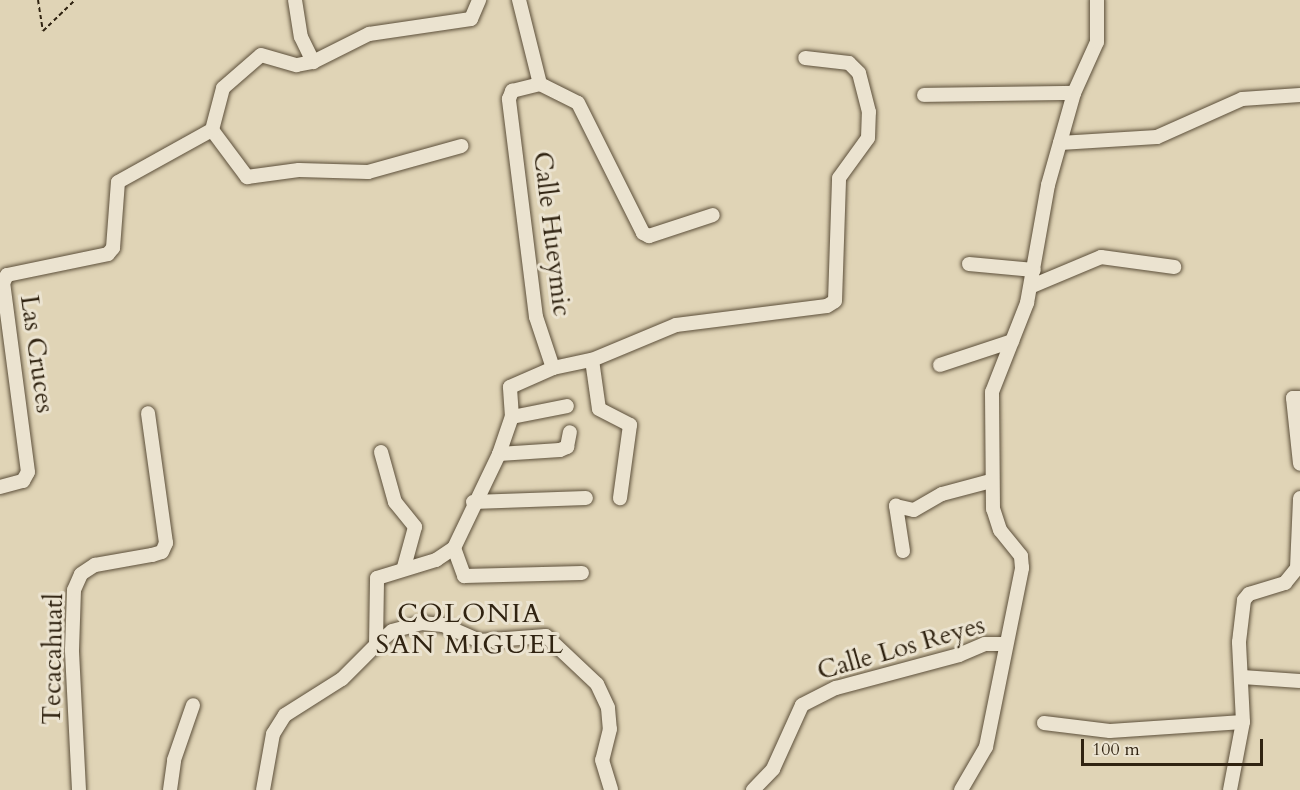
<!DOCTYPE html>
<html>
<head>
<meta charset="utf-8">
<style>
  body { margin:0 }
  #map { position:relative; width:1300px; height:790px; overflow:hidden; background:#e0d4b6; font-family:Cardo,serif }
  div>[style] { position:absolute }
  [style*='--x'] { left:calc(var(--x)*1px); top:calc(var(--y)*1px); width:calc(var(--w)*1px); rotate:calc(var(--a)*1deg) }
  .path>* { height:2px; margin-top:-1px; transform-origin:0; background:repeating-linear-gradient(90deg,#302311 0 4.5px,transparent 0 7.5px) }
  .roads { filter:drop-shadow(0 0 2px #5c4f3a) drop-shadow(0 0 2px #5c4f3a) }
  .minor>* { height:14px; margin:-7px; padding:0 7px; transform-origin:7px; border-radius:7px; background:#ebe3d0 }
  span { translate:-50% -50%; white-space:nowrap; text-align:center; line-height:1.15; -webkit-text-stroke:6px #ebe3d0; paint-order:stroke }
  .street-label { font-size:26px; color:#302311 }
  .neighbourhood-label { font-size:27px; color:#302311; letter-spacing:1.5px }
  .scale { position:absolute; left:1081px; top:739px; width:182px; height:27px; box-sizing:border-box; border:3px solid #302311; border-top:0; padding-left:8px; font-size:18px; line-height:21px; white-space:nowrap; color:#302311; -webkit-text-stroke:4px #ebe3d0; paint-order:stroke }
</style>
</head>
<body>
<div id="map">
  <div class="path">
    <div style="--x:38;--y:0;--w:31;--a:81"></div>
    <div style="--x:43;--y:31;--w:45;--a:-44.1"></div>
  </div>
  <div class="roads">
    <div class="minor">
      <div style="--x:295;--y:0;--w:37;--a:81"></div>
      <div style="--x:301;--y:37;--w:28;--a:64"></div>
      <div style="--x:540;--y:84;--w:42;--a:26.6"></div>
      <div style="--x:578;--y:103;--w:145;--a:63.4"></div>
      <div style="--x:643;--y:233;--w:7;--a:27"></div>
      <div style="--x:649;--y:236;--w:67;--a:-18.2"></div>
      <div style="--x:924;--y:95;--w:150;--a:-0.8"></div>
      <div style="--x:212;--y:130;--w:59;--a:53.3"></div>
      <div style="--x:247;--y:177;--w:52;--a:-7.7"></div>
      <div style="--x:299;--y:170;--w:69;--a:1.7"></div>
      <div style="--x:368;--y:172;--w:97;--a:-15.6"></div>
      <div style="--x:1060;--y:143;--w:97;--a:-3.5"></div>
      <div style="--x:1157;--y:137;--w:93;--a:-24.1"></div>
      <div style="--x:1242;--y:99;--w:58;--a:-3.9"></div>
      <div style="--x:969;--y:264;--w:65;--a:5.3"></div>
      <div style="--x:1032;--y:286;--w:75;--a:-22.8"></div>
      <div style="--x:1101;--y:257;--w:74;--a:7.8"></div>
      <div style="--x:592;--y:360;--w:49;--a:81.9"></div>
      <div style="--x:599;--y:409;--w:35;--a:27"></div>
      <div style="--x:630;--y:425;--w:74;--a:97.8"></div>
      <div style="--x:940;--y:365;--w:76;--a:-18.4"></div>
      <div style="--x:553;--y:368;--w:40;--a:-12"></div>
      <div style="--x:592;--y:360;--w:91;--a:-22.6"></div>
      <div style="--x:676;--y:325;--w:152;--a:-7.2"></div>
      <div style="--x:827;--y:306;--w:9;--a:-32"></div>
      <div style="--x:835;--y:301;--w:123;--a:-88.1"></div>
      <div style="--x:839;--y:178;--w:49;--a:-54.1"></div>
      <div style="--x:868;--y:138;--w:26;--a:-88"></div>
      <div style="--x:869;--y:112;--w:40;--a:-104.4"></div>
      <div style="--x:859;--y:73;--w:14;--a:-135"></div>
      <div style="--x:849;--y:63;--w:44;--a:-173.5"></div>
      <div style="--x:1300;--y:398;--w:7;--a:180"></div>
      <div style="--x:1293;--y:398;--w:66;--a:83.9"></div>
      <div style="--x:512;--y:417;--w:56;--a:-11.3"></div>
      <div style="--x:381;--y:452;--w:52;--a:74.4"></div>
      <div style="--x:395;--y:502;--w:32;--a:51"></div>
      <div style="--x:415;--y:527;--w:41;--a:105.4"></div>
      <div style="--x:499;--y:454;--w:61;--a:-3.8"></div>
      <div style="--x:560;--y:450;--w:8;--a:-23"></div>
      <div style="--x:567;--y:447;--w:15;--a:-79"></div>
      <div style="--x:0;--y:487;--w:24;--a:-15"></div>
      <div style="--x:23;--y:481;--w:10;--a:-61"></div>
      <div style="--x:28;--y:472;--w:191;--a:-97.5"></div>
      <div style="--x:3;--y:283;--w:9;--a:-63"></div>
      <div style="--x:7;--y:275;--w:103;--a:-11.7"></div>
      <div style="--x:108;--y:254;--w:8;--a:-50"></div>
      <div style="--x:113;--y:248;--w:66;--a:-85.7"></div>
      <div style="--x:118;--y:182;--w:107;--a:-29"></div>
      <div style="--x:212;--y:130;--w:43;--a:-75.3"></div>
      <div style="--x:223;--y:88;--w:50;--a:-41"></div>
      <div style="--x:261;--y:55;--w:37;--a:16"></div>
      <div style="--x:297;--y:65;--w:16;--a:-11"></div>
      <div style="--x:313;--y:62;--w:63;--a:-26.6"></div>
      <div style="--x:369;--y:34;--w:103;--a:-8.4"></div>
      <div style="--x:471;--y:19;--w:21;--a:-67"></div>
      <div style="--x:473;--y:502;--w:113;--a:-2"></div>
      <div style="--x:454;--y:548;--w:30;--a:70"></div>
      <div style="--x:464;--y:576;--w:118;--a:-1.5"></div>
      <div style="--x:903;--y:551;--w:46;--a:-98.8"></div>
      <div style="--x:896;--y:506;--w:18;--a:13"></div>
      <div style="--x:914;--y:510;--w:32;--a:-30"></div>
      <div style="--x:942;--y:494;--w:51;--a:-14.9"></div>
      <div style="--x:376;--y:645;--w:21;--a:-41"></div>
      <div style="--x:392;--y:631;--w:30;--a:-15"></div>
      <div style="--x:421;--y:623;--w:22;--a:5"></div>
      <div style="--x:443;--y:625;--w:40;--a:23.4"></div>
      <div style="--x:480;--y:641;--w:66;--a:-4.3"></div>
      <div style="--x:546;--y:636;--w:70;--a:43.3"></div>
      <div style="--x:597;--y:684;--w:26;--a:65"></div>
      <div style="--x:608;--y:708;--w:21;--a:85"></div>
      <div style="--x:610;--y:729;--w:32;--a:104"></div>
      <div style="--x:602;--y:760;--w:31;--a:73"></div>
      <div style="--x:1242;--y:677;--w:58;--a:3.9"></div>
      <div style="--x:1044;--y:723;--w:66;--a:6.9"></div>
      <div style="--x:1110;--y:731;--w:133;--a:-3.9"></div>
      <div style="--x:79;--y:790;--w:140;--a:-92.9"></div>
      <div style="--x:72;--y:650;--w:60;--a:-88.1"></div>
      <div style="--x:74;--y:590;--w:17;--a:-66"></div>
      <div style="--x:81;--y:574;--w:17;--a:-33"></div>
      <div style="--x:95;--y:565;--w:58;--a:-10"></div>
      <div style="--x:152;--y:555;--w:10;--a:-17"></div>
      <div style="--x:162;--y:552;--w:10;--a:-66"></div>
      <div style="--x:166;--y:543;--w:131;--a:-97.9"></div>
      <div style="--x:170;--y:790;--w:30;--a:-82"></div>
      <div style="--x:174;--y:760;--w:58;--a:-70.9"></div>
      <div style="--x:263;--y:790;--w:57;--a:-79.9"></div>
      <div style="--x:273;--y:734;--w:22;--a:-58"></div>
      <div style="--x:285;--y:715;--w:67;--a:-32.3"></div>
      <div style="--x:342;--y:679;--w:48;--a:-45"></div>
      <div style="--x:376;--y:645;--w:67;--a:-89.1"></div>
      <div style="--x:377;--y:578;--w:62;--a:-17"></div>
      <div style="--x:436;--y:560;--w:22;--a:-34"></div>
      <div style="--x:454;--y:548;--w:104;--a:-64.4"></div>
      <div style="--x:499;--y:454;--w:39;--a:-71"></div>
      <div style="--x:512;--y:417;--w:30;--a:-94"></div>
      <div style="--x:510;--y:387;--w:47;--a:-23.8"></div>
      <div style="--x:553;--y:368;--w:54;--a:-108.4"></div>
      <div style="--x:536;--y:317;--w:220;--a:-97.1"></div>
      <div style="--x:509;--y:99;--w:9;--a:-69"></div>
      <div style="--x:512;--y:91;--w:29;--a:-14"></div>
      <div style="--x:540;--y:84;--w:87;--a:-104"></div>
      <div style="--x:753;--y:790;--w:29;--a:-46"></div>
      <div style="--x:773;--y:769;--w:70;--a:-65.6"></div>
      <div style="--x:802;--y:705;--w:38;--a:-27"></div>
      <div style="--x:836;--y:688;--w:127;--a:-15"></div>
      <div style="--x:959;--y:655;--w:28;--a:-23"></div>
      <div style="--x:985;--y:644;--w:21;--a:0"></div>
      <div style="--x:961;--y:790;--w:50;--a:-59.8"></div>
      <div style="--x:986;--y:747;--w:183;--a:-78.6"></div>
      <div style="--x:1022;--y:568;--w:12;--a:-95"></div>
      <div style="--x:1021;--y:556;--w:33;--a:-129"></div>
      <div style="--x:1000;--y:530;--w:22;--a:-108"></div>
      <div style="--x:993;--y:509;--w:117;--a:-90.5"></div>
      <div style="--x:992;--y:392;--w:96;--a:-68.5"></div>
      <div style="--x:1027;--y:303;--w:120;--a:-79.9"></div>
      <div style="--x:1048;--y:185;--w:96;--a:-74.2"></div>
      <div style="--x:1074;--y:93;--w:56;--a:-65.7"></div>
      <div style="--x:1097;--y:42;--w:42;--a:-90"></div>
      <div style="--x:1230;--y:790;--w:69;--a:-79.2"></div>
      <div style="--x:1243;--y:722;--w:80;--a:-92.9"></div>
      <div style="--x:1239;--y:642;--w:42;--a:-83.2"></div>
      <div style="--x:1244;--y:600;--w:8;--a:-50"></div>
      <div style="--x:1249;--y:594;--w:38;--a:-17"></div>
      <div style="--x:1285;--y:583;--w:19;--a:-51"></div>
      <div style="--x:1297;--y:568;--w:70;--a:-87.5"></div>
    </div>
  </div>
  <div class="street-label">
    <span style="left:552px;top:234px;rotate:83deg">Calle Hueymic</span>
    <span style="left:37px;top:354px;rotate:82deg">Las Cruces</span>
    <span style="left:901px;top:648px;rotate:-16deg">Calle Los Reyes</span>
    <span style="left:53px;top:659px;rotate:-89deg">Tecacahuatl</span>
  </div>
  <div class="neighbourhood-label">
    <span style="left:470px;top:629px">COLONIA<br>SAN MIGUEL</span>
  </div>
  <div class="scale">100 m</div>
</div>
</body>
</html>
